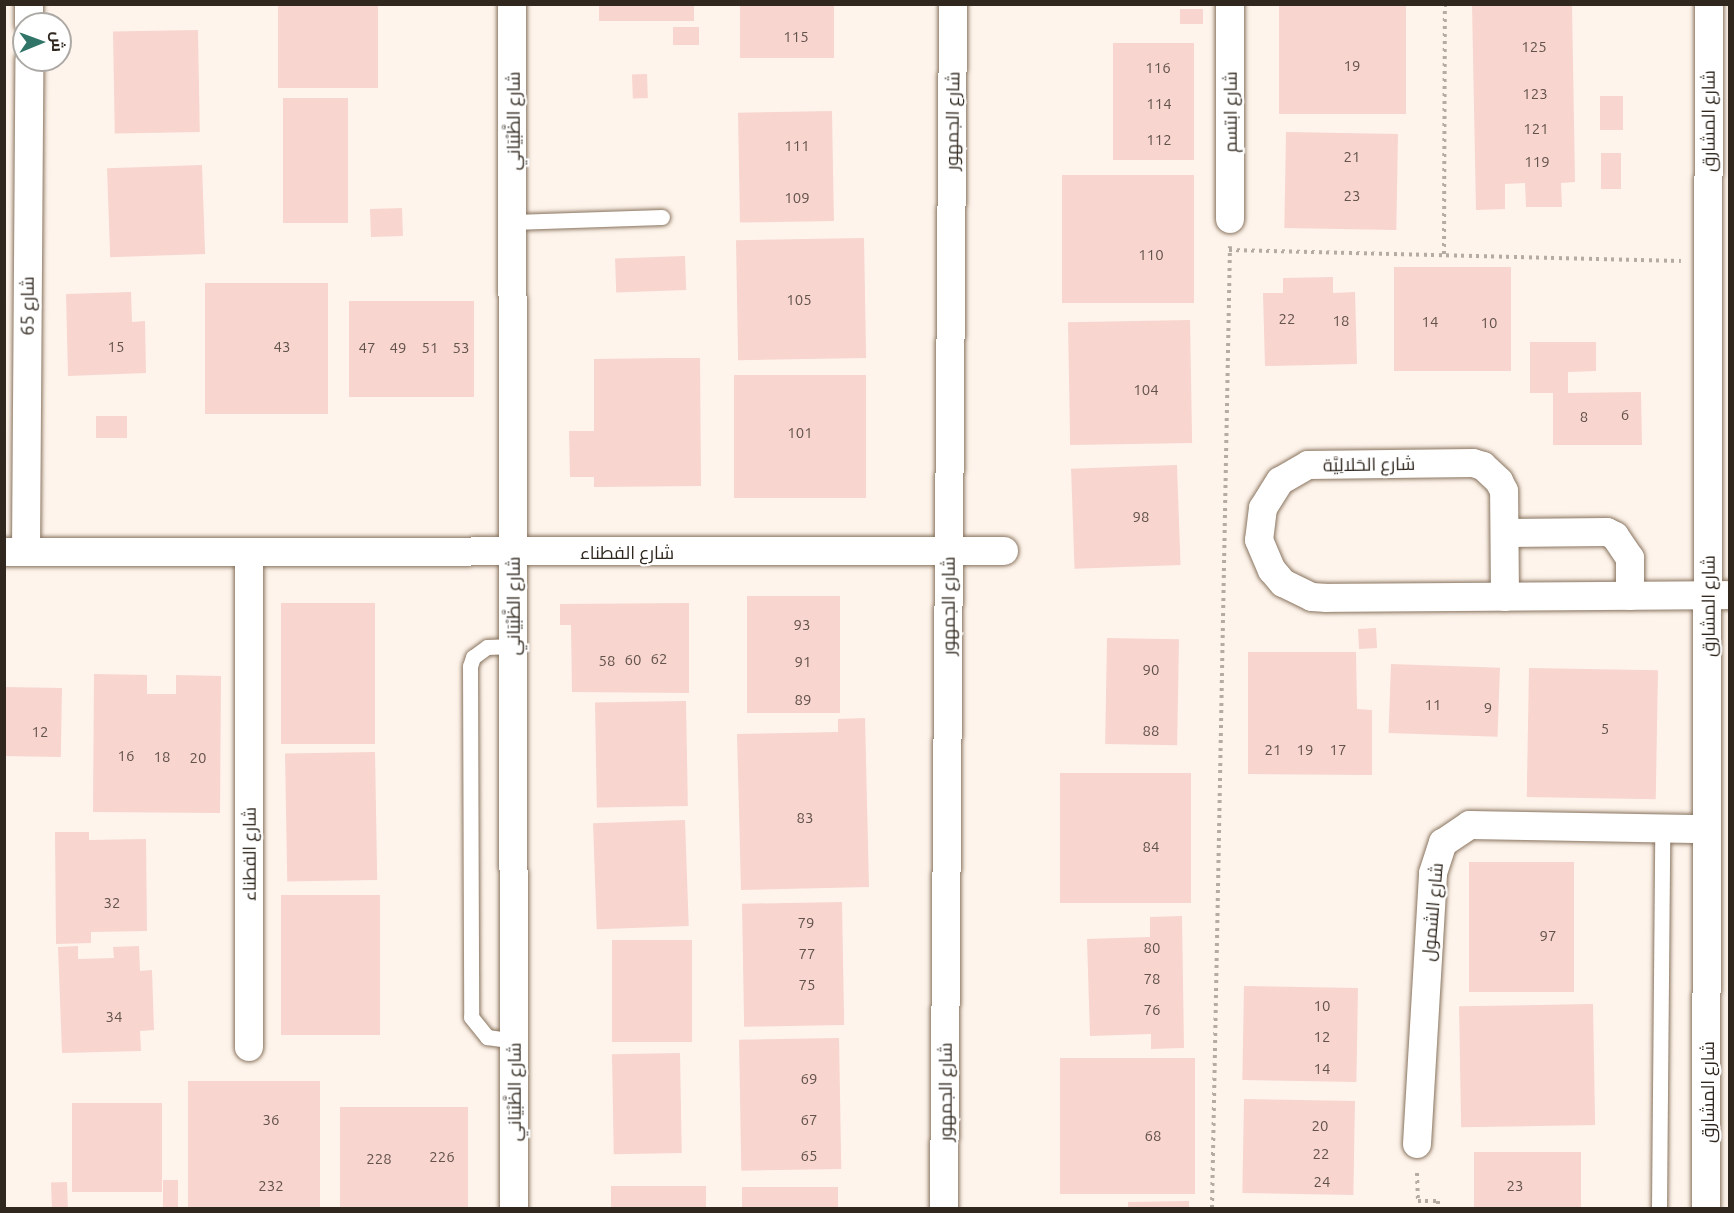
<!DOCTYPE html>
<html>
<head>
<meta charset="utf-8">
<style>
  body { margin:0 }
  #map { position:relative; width:1734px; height:1213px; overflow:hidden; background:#fef4eb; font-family:Ubuntu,Cairo,sans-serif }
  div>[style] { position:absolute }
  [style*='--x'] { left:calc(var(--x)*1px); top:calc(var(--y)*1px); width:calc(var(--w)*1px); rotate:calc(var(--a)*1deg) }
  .building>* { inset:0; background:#f8d5cf; transform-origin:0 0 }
  .path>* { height:4px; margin-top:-2px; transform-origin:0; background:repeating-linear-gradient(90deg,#b4aba2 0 3px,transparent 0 7.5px) }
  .roads { filter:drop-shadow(0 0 2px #88735e) drop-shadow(0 0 2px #88735e) }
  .lane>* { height:15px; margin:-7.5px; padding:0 7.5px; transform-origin:7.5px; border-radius:7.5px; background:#fff }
  .street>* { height:28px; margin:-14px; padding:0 14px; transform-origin:14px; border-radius:14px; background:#fff }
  span { translate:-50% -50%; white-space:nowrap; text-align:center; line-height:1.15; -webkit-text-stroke:4.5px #fff; paint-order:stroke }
  .number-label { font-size:15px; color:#62534b }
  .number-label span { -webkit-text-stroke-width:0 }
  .street-label { font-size:18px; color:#30281f }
  .frame { position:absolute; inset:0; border:6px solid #30281f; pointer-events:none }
  .north { position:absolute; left:12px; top:12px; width:60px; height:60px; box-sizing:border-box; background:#fff; border:2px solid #aca9a5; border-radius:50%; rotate:89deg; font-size:16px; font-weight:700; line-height:24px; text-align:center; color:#30281f }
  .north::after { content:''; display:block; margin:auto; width:21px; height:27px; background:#317569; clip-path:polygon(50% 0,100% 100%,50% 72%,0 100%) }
</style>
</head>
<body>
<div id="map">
  <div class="building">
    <div style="left:278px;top:4px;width:100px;height:84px"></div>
    <div style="left:599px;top:4px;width:95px;height:17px"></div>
    <div style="left:740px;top:4px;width:94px;height:54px"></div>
    <div style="clip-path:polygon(1472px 4px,1572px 4px,1575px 182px,1561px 183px,1562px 207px,1526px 207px,1525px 183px,1505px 184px,1505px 209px,1476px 210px)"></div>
    <div style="left:1279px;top:5px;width:127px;height:109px"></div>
    <div style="left:1180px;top:9px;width:23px;height:15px"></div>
    <div style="left:673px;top:27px;width:26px;height:18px"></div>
    <div style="left:198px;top:30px;width:102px;height:85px;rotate:89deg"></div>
    <div style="left:1113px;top:43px;width:81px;height:117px"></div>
    <div style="left:647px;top:74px;width:24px;height:15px;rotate:88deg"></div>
    <div style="left:1600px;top:96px;width:23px;height:34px"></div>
    <div style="left:283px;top:98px;width:65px;height:125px"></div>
    <div style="left:832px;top:111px;width:110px;height:94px;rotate:89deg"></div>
    <div style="left:1286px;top:132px;width:112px;height:96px;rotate:1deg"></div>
    <div style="left:1601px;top:153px;width:20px;height:36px"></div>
    <div style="left:202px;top:165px;width:89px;height:95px;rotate:88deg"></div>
    <div style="left:1062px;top:175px;width:132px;height:128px"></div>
    <div style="left:402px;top:208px;width:28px;height:32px;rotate:88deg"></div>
    <div style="left:864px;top:238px;width:120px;height:128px;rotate:89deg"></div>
    <div style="left:685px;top:256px;width:34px;height:70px;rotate:88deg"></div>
    <div style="left:1394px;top:267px;width:117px;height:104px"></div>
    <div style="clip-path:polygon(1333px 277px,1333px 293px,1355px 292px,1357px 364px,1265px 366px,1263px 293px,1283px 293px,1283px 278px)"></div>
    <div style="left:328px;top:283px;width:131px;height:123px;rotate:90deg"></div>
    <div style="clip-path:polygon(131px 292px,132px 322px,145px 321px,146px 373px,68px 376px,66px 294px)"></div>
    <div style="left:349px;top:301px;width:125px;height:96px"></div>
    <div style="left:1190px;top:320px;width:123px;height:122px;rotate:89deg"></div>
    <div style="clip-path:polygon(1530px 342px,1596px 342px,1596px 371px,1568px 372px,1568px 393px,1641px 392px,1642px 445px,1553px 445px,1553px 393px,1530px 393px)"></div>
    <div style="clip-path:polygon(668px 358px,700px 358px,701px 486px,594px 487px,594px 477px,570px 477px,569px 431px,594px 431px,594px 359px)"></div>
    <div style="left:734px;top:375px;width:132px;height:123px"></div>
    <div style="left:127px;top:416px;width:22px;height:31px;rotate:90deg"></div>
    <div style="left:1177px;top:465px;width:100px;height:106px;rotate:88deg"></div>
    <div style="left:747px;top:596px;width:93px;height:117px"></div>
    <div style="left:281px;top:603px;width:94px;height:141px"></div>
    <div style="clip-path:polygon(689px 603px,689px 693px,572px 692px,571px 625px,560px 625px,560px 604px)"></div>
    <div style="left:1376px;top:628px;width:20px;height:18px;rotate:87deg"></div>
    <div style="left:1107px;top:638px;width:72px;height:106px;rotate:1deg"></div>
    <div style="clip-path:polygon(1248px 652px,1356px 652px,1357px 709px,1372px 710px,1372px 775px,1248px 774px)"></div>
    <div style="left:1391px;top:664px;width:109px;height:69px;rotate:2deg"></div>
    <div style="left:1529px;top:668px;width:129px;height:129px;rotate:1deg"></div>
    <div style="clip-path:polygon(94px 674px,147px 675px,147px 694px,176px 694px,176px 675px,221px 676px,220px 813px,93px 812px)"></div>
    <div style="left:4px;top:687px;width:58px;height:69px;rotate:1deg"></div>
    <div style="left:686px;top:701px;width:105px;height:91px;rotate:89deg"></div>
    <div style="clip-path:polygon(865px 718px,869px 887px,741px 890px,737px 734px,838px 732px,838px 719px)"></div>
    <div style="left:375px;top:752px;width:128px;height:90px;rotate:89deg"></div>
    <div style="left:1191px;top:773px;width:130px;height:131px;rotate:90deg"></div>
    <div style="left:685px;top:820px;width:106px;height:92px;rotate:88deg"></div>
    <div style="clip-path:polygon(55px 832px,89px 832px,89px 840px,146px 839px,147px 931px,91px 932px,91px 943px,56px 944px)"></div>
    <div style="left:1574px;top:862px;width:130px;height:105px;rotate:90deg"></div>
    <div style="left:380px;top:895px;width:140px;height:99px;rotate:90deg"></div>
    <div style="left:842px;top:902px;width:123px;height:100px;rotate:89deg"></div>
    <div style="clip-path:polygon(1182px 916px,1184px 1048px,1151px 1049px,1151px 1034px,1090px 1036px,1087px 939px,1150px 937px,1150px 917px)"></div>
    <div style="left:612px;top:940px;width:80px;height:102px"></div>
    <div style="clip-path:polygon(78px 946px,78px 959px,114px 958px,113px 947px,139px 946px,140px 971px,152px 970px,154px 1030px,140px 1031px,141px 1051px,62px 1053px,58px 947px)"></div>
    <div style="left:1244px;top:986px;width:114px;height:94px;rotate:1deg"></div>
    <div style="left:1593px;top:1004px;width:121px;height:134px;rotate:89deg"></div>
    <div style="left:839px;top:1038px;width:131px;height:100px;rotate:89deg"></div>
    <div style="left:680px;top:1053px;width:100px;height:68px;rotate:89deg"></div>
    <div style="left:1060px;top:1058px;width:135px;height:136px"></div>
    <div style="left:188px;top:1081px;width:132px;height:127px"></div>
    <div style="left:1244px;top:1099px;width:111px;height:94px;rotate:1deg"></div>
    <div style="left:72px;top:1103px;width:90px;height:89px"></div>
    <div style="left:340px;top:1107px;width:128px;height:101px"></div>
    <div style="left:1581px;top:1152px;width:56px;height:107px;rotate:90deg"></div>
    <div style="left:163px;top:1180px;width:15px;height:28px"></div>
    <div style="left:67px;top:1182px;width:26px;height:16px;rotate:88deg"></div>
    <div style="left:611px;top:1186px;width:95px;height:22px"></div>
    <div style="left:838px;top:1187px;width:21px;height:96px;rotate:90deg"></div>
    <div style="clip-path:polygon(1189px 1201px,1189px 1208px,1128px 1208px,1128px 1202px)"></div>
  </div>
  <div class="path">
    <div style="--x:1229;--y:250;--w:452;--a:1.4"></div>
    <div style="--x:1444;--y:254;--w:250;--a:-89.8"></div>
    <div style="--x:1417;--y:1173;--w:28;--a:88"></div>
    <div style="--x:1418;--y:1201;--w:20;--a:0"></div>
    <div style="--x:1438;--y:1201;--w:7;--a:90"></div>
    <div style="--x:1212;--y:1208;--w:962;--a:-88.93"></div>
  </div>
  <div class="roads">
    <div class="lane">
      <div style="--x:513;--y:222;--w:149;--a:-1.9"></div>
      <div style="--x:513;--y:646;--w:26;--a:178"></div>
      <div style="--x:487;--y:647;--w:17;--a:144"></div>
      <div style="--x:473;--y:657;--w:9;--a:108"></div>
      <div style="--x:470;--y:666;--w:351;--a:89.8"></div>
      <div style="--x:471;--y:1017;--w:26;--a:51"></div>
      <div style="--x:487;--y:1037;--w:27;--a:8"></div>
      <div style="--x:1659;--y:1208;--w:380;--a:-89.5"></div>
    </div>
    <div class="street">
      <div style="--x:512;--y:4;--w:1204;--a:89.9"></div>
      <div style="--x:1230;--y:4;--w:215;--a:90"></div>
      <div style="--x:29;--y:24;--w:20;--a:-90"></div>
      <div style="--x:1506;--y:533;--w:101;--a:-0.6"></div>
      <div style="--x:1607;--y:532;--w:9;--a:27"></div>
      <div style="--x:1615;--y:536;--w:27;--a:56"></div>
      <div style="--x:1630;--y:558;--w:38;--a:90"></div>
      <div style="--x:26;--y:551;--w:491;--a:-89.6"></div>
      <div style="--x:4;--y:552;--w:1000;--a:-0.06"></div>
      <div style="--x:249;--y:552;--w:495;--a:90"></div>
      <div style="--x:1505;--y:597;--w:106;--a:-90.5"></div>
      <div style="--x:1504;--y:491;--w:11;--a:-117"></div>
      <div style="--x:1499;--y:481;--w:22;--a:-137"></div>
      <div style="--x:1483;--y:466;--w:10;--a:-163"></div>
      <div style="--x:1473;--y:463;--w:165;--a:179.3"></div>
      <div style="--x:1308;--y:465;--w:32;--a:150"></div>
      <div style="--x:1280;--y:481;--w:32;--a:122"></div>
      <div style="--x:1263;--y:508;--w:32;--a:97"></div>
      <div style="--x:1259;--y:540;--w:33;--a:67"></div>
      <div style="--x:1272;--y:570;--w:17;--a:50"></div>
      <div style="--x:1283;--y:583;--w:32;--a:26"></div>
      <div style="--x:1312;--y:597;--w:15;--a:4"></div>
      <div style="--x:1327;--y:598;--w:403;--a:-0.4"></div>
      <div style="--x:1417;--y:1144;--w:271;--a:-86.6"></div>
      <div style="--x:1433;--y:873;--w:32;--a:-72"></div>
      <div style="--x:1443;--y:843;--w:32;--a:-34"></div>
      <div style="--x:1470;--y:825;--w:237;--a:1"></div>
      <div style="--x:944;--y:1208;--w:1204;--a:-89.57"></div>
      <div style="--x:1706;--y:1208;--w:1204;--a:-89.86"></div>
    </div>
  </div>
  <div class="number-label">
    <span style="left:796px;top:37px">115</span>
    <span style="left:1534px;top:47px">125</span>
    <span style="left:1352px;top:66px">19</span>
    <span style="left:1158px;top:68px">116</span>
    <span style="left:1535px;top:94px">123</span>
    <span style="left:1159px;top:104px">114</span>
    <span style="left:1536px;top:129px">121</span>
    <span style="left:1159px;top:140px">112</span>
    <span style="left:797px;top:146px">111</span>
    <span style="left:1352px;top:157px">21</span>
    <span style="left:1537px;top:162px">119</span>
    <span style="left:1352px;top:196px">23</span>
    <span style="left:797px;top:198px">109</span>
    <span style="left:1151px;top:255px">110</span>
    <span style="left:799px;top:300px">105</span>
    <span style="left:1287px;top:319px">22</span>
    <span style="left:1341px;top:321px">18</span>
    <span style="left:1430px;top:322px">14</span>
    <span style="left:1489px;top:323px">10</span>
    <span style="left:116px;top:347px">15</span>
    <span style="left:282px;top:347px">43</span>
    <span style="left:367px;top:348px">47</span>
    <span style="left:398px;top:348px">49</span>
    <span style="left:430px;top:348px">51</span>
    <span style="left:461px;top:348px">53</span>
    <span style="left:1146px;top:390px">104</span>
    <span style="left:1625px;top:415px">6</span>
    <span style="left:1584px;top:417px">8</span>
    <span style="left:800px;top:433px">101</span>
    <span style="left:1141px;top:517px">98</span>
    <span style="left:802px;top:625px">93</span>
    <span style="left:659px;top:659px">62</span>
    <span style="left:633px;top:660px">60</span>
    <span style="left:607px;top:661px">58</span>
    <span style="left:803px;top:662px">91</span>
    <span style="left:1151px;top:670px">90</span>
    <span style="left:803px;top:700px">89</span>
    <span style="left:1433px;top:705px">11</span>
    <span style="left:1488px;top:708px">9</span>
    <span style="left:1605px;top:729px">5</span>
    <span style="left:1151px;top:731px">88</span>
    <span style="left:40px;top:732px">12</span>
    <span style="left:1273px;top:750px">21</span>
    <span style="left:1305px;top:750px">19</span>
    <span style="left:1338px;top:750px">17</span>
    <span style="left:126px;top:756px">16</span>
    <span style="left:162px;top:757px">18</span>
    <span style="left:198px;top:758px">20</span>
    <span style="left:805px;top:818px">83</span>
    <span style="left:1151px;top:847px">84</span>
    <span style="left:112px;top:903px">32</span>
    <span style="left:806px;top:923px">79</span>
    <span style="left:1548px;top:936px">97</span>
    <span style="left:1152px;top:948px">80</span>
    <span style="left:807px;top:954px">77</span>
    <span style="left:1152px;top:979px">78</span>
    <span style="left:807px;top:985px">75</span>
    <span style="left:1322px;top:1006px">10</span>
    <span style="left:1152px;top:1010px">76</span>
    <span style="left:114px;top:1017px">34</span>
    <span style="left:1322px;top:1037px">12</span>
    <span style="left:1322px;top:1069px">14</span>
    <span style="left:809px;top:1079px">69</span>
    <span style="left:271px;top:1120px">36</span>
    <span style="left:809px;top:1120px">67</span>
    <span style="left:1320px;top:1126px">20</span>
    <span style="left:1153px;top:1136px">68</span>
    <span style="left:1321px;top:1154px">22</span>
    <span style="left:809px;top:1156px">65</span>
    <span style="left:442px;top:1157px">226</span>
    <span style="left:379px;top:1159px">228</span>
    <span style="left:1322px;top:1182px">24</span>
    <span style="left:271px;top:1186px">232</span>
    <span style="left:1515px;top:1186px">23</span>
  </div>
  <div class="street-label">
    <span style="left:1230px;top:112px;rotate:-90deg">شارع ابتسم</span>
    <span style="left:513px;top:121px;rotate:-90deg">شارع الظَّبْيَاني</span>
    <span style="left:952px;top:121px;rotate:-89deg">شارع الجمهور</span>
    <span style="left:1708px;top:121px;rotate:-90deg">شارع المشارق</span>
    <span style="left:27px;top:306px;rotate:-90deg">شارع 65</span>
    <span style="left:1369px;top:464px;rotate:-1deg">شارع الحَلالِيَّة</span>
    <span style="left:627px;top:552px">شارع الفطناء</span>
    <span style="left:513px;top:606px;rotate:-90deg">شارع الظَّبْيَاني</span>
    <span style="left:948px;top:606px;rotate:-90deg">شارع الجمهور</span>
    <span style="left:1708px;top:606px;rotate:-90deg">شارع المشارق</span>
    <span style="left:249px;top:854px;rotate:-90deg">شارع الفطناء</span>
    <span style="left:1432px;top:912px;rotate:-85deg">شارع الشمول</span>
    <span style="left:514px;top:1092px;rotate:-90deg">شارع الظَّبْيَاني</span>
    <span style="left:945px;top:1092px;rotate:-90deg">شارع الجمهور</span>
    <span style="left:1707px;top:1092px;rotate:-90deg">شارع المشارق</span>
  </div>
  <div class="frame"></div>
  <div class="north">ش</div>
</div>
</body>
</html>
